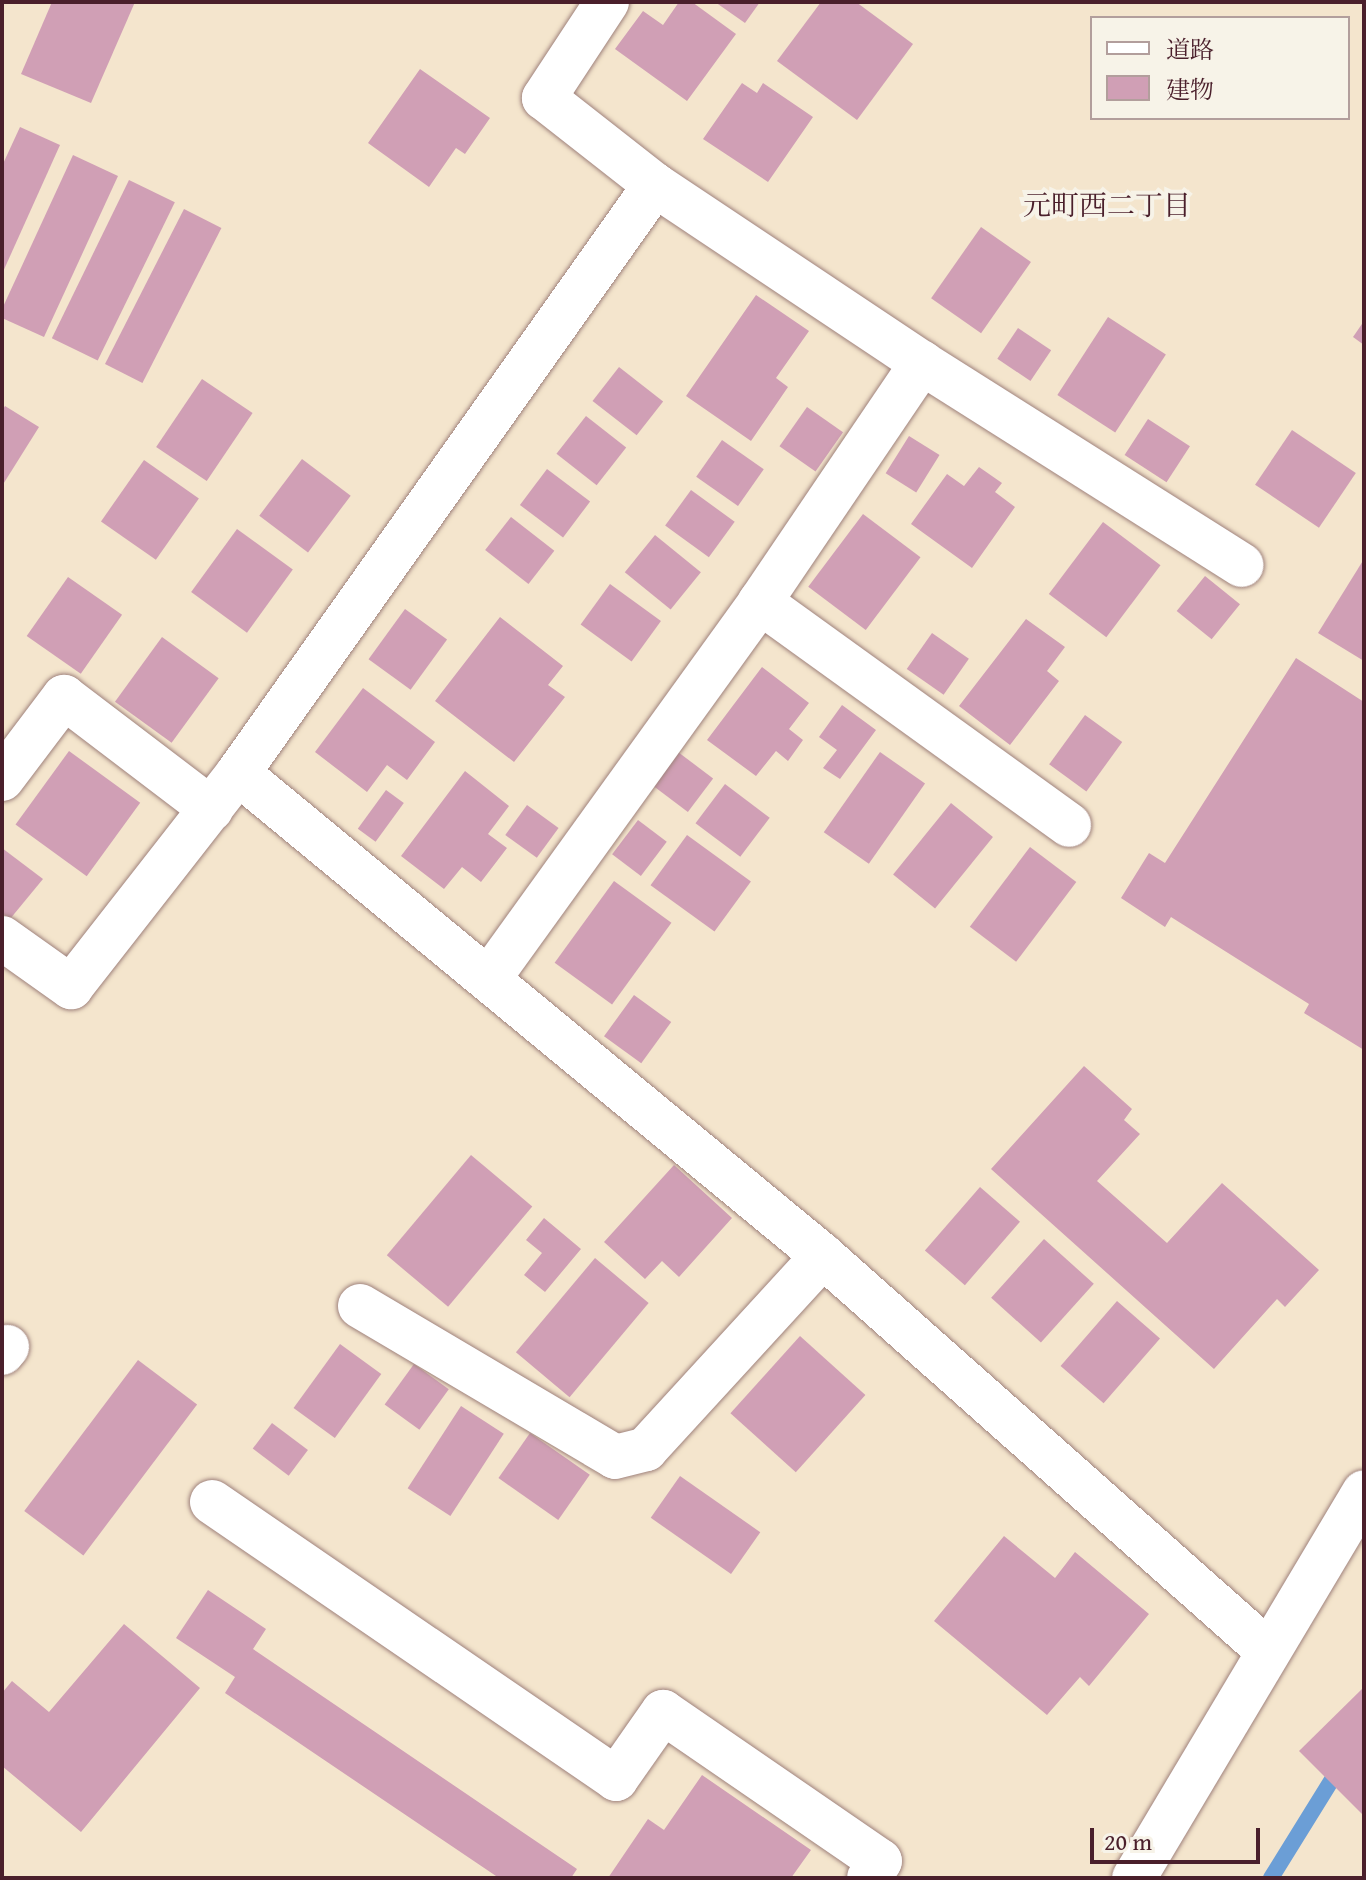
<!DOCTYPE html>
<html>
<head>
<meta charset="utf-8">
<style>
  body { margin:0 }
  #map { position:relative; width:1366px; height:1880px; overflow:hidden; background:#f4e5cd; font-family:"Gentium Book Plus","Noto Serif JP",serif }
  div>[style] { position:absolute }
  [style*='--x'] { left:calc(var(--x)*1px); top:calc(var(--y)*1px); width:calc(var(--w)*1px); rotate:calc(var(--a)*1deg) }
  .stream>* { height:16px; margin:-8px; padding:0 8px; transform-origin:8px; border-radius:8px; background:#6b9ed6 }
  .building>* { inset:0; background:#d09fb5; transform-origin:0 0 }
  .roads { filter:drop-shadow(0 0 2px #9f827c) drop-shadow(0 0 2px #9f827c) }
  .minor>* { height:44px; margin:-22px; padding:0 22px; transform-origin:22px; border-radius:22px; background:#fff }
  span { translate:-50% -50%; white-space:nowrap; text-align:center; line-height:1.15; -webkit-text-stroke:8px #f7f3e8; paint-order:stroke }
  .neighbourhood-label { font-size:28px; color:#4a1f2b }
  .frame { position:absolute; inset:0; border:4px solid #4a1f2b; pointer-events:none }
  .legend { position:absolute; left:1090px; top:16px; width:260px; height:104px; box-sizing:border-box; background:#f7f3e8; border:2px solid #b29e9c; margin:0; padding:10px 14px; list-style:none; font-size:24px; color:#4a1f2b }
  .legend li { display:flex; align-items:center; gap:16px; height:40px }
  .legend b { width:40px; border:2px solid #b29e9c }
  .scale { position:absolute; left:1090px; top:1828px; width:170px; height:36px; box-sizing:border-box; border:4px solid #4a1f2b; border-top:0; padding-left:10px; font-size:24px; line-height:28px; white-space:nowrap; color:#4a1f2b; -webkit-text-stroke:6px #f7f3e8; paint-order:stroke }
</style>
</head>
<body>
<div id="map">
  <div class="stream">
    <div style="--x:1271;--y:1878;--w:176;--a:-58.2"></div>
  </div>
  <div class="building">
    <div style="clip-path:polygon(52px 2px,135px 2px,91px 103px,21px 74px)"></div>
    <div style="clip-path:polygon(679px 2px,692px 2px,736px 34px,687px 101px,615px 49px,643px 11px,663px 25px)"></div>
    <div style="clip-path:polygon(715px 2px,760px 2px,745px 23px)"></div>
    <div style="clip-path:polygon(821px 2px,856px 2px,913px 44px,857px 120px,777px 61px)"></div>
    <div style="clip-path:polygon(420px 69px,490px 118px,465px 154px,456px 148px,429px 187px,368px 143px)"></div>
    <div style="clip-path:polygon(742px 83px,757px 93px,763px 83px,813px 117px,768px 182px,703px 139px)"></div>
    <div style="clip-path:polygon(20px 127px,60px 145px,2px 274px,2px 166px)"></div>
    <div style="clip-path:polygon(73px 155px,118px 176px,44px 337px,2px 318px,2px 309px)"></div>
    <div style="left:129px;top:180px;width:51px;height:176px;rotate:26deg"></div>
    <div style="left:184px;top:209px;width:42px;height:174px;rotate:27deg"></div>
    <div style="left:981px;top:227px;width:61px;height:87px;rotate:35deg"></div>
    <div style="clip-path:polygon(756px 295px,809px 331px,776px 378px,788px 387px,751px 441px,686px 396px)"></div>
    <div style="left:1108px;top:317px;width:69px;height:93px;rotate:33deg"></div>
    <div style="clip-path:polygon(1364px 321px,1364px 345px,1353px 337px)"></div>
    <div style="left:1018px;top:328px;width:40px;height:37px;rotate:34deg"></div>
    <div style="left:619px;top:367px;width:56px;height:43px;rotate:38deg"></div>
    <div style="left:202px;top:379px;width:61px;height:82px;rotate:34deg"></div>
    <div style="clip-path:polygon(5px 406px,39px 427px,2px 486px,2px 411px)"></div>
    <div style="left:807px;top:407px;width:44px;height:48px;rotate:35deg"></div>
    <div style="left:586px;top:416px;width:51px;height:48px;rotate:38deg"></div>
    <div style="left:1148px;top:419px;width:50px;height:43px;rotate:33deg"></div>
    <div style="left:1292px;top:430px;width:77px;height:66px;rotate:34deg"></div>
    <div style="left:909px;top:436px;width:36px;height:44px;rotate:32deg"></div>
    <div style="left:722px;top:440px;width:51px;height:45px;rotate:35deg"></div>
    <div style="left:302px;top:459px;width:61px;height:71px;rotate:37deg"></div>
    <div style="left:144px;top:460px;width:67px;height:75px;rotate:35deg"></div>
    <div style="clip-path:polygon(979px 467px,1002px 483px,995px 492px,1015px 507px,972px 568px,911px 524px,947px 474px,964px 486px)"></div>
    <div style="left:547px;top:469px;width:54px;height:45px;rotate:37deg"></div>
    <div style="left:691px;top:490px;width:54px;height:44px;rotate:36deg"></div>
    <div style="left:863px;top:514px;width:72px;height:91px;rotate:37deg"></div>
    <div style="left:511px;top:517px;width:55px;height:42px;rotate:38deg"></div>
    <div style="left:1103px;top:522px;width:72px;height:90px;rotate:37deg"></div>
    <div style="left:237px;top:529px;width:69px;height:78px;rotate:36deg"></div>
    <div style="left:655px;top:535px;width:59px;height:48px;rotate:39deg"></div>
    <div style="clip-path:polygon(1364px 559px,1364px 661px,1318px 633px)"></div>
    <div style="left:1205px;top:576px;width:45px;height:45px;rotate:39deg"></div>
    <div style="left:68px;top:577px;width:66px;height:72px;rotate:35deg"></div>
    <div style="left:610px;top:584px;width:63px;height:50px;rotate:36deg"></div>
    <div style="left:405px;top:609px;width:52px;height:62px;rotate:36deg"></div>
    <div style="clip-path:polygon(500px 617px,563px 666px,548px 685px,565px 697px,514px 762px,435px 701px)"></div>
    <div style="clip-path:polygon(1026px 619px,1065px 647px,1047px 671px,1059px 681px,1010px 745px,959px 706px)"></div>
    <div style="left:932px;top:633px;width:45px;height:44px;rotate:35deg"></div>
    <div style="left:162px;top:637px;width:70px;height:80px;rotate:36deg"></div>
    <div style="clip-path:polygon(1296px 658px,1364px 702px,1364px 1050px,1304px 1013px,1309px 1004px,1171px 917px,1165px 927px,1121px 898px,1149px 853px,1165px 863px)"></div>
    <div style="clip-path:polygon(762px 667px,809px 703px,789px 729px,803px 740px,788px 761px,776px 751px,756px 776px,707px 740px)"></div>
    <div style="clip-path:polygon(363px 688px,435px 742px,407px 780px,387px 765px,367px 792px,315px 752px)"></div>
    <div style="clip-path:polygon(842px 705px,876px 730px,840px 779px,823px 768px,837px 750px,819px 737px)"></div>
    <div style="left:1085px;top:715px;width:46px;height:61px;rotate:36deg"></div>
    <div style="left:69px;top:751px;width:88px;height:91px;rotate:36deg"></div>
    <div style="left:678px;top:752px;width:44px;height:42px;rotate:37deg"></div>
    <div style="left:880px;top:752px;width:55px;height:98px;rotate:35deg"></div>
    <div style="clip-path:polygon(465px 771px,509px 806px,488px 834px,507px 848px,481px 882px,462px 867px,444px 889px,401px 856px)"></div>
    <div style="left:725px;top:784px;width:56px;height:49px;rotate:37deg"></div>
    <div style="left:386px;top:790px;width:22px;height:48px;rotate:36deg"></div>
    <div style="left:951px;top:803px;width:54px;height:92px;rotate:39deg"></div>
    <div style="left:527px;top:805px;width:39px;height:37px;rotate:36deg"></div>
    <div style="left:638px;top:820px;width:36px;height:43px;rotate:37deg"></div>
    <div style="left:687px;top:835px;width:79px;height:62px;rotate:36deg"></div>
    <div style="left:1030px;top:847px;width:58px;height:100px;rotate:37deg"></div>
    <div style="clip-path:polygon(2px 848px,43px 879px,10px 919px,2px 913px)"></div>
    <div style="left:614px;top:881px;width:71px;height:101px;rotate:36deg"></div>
    <div style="left:634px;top:995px;width:46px;height:51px;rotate:36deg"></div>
    <div style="clip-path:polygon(1084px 1066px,1132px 1109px,1124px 1120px,1140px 1134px,1097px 1181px,1167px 1243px,1222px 1183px,1319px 1270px,1285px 1307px,1277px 1299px,1214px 1369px,991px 1169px)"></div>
    <div style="left:471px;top:1155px;width:80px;height:131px;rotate:40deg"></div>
    <div style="clip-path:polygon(674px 1165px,732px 1218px,679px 1277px,662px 1261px,645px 1279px,604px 1242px)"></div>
    <div style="left:980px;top:1187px;width:53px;height:84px;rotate:41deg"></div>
    <div style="clip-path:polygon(544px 1218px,581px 1249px,545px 1292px,524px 1275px,542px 1253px,526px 1240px)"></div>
    <div style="left:1044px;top:1239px;width:67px;height:79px;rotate:42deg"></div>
    <div style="left:595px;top:1258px;width:70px;height:123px;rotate:40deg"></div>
    <div style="left:1117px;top:1301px;width:57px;height:86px;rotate:41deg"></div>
    <div style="left:800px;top:1336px;width:88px;height:104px;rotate:42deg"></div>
    <div style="left:340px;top:1344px;width:51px;height:79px;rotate:36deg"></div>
    <div style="left:138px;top:1360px;width:74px;height:189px;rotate:37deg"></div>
    <div style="left:414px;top:1364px;width:43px;height:50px;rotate:36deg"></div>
    <div style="left:461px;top:1406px;width:51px;height:98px;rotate:33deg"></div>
    <div style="left:272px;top:1423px;width:45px;height:32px;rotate:37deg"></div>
    <div style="left:530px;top:1433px;width:73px;height:55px;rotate:35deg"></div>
    <div style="left:680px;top:1476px;width:98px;height:51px;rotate:35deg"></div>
    <div style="clip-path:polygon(1004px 1536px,1055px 1578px,1075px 1552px,1149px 1614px,1089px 1686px,1080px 1677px,1047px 1715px,934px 1621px)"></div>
    <div style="clip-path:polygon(208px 1590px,266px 1629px,253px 1649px,577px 1869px,571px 1878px,499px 1878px,225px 1693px,235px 1677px,176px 1638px)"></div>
    <div style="clip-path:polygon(124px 1624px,200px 1688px,81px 1832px,2px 1766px,2px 1693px,12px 1681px,49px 1712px)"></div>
    <div style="clip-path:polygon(1364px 1687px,1364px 1816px,1299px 1751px)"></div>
    <div style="clip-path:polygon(702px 1775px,811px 1850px,791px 1878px,608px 1878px,648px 1819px,664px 1830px)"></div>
  </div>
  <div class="roads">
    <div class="minor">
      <div style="--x:607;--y:2;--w:115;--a:123.3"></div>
      <div style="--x:544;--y:98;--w:141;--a:38.1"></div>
      <div style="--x:655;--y:185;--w:721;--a:125.34"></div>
      <div style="--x:238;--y:773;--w:759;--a:39.54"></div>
      <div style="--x:823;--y:1256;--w:595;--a:41.59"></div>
      <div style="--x:655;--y:185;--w:321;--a:33.7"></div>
      <div style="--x:922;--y:363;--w:378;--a:32.3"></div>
      <div style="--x:760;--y:602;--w:381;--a:35.8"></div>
      <div style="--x:2;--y:779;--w:103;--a:-52.9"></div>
      <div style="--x:64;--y:697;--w:185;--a:37.3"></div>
      <div style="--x:2;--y:938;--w:85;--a:35.4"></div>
      <div style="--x:71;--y:987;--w:271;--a:-52"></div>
      <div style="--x:490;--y:977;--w:462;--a:-54.2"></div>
      <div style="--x:760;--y:602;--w:289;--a:-55.9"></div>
      <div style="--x:360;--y:1306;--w:296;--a:30.6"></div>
      <div style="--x:615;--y:1457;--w:32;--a:-14"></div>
      <div style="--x:646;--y:1449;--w:262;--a:-47.5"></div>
      <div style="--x:2;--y:1353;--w:8;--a:-50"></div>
      <div style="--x:212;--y:1502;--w:490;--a:34.4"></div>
      <div style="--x:616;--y:1779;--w:82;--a:-55"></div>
      <div style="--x:663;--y:1712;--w:263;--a:34.5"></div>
      <div style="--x:880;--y:1861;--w:20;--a:123"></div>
      <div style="--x:1134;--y:1878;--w:449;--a:-59.2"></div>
    </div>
  </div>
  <div class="neighbourhood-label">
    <span style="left:1107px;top:205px">元町西二丁目</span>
  </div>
  <div class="frame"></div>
  <ul class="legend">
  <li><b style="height:10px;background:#fff"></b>道路</li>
  <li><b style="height:22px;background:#d09fb5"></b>建物</li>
  </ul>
  <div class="scale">20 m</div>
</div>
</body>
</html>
